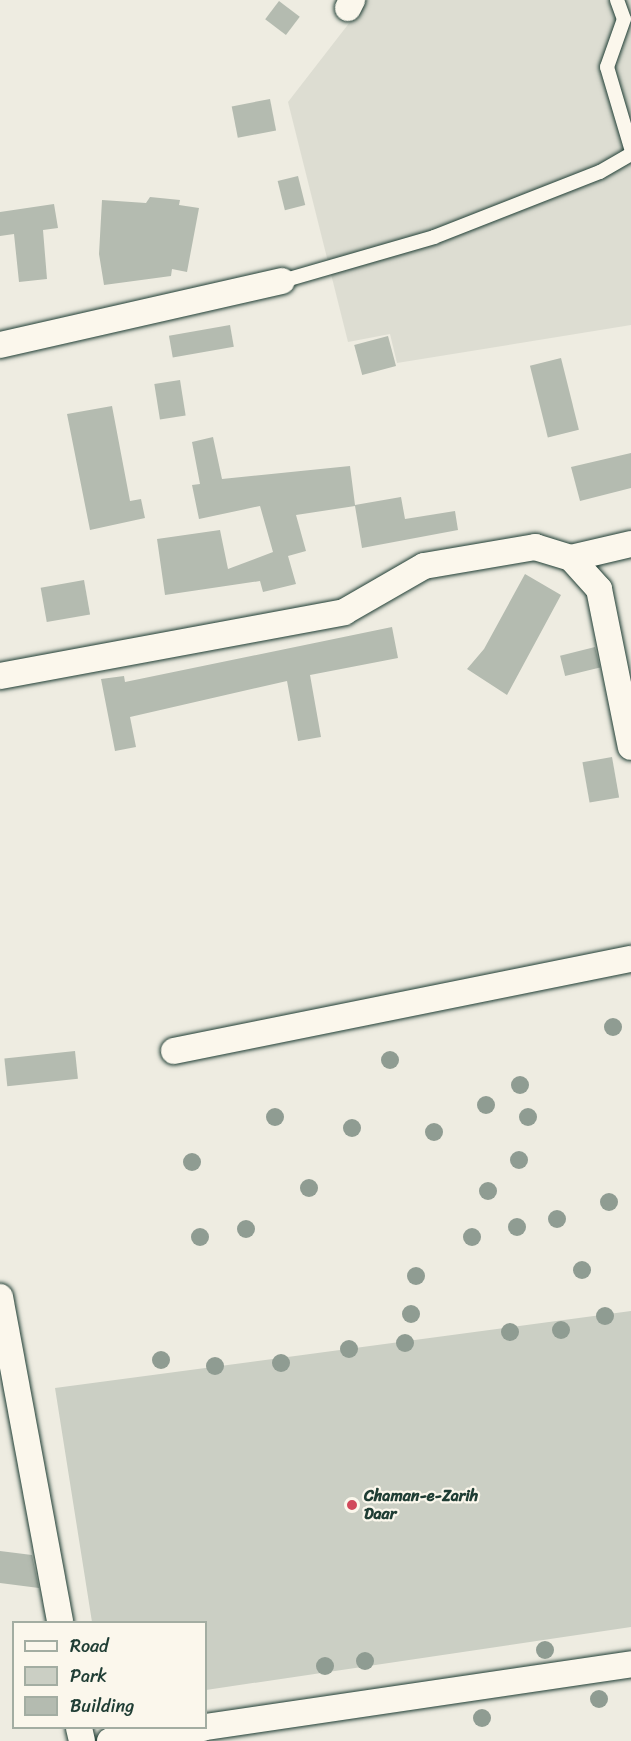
<!DOCTYPE html>
<html>
<head>
<meta charset="utf-8">
<style>
  body { margin:0 }
  #map { position:relative; width:631px; height:1741px; overflow:hidden; background:#eeece1; font-family:Sriracha,sans-serif }
  div>[style] { position:absolute }
  [style*='--x'] { left:calc(var(--x)*1px); top:calc(var(--y)*1px); width:calc(var(--w)*1px); rotate:calc(var(--a)*1deg) }
  .built>* { inset:0; background:#ddddd2 }
  .green>* { inset:0; background:#cbcfc4 }
  .building>* { inset:0; background:#b4bbb0; transform-origin:0 0 }
  .roads { filter:drop-shadow(0 0 2px #1f3d34) drop-shadow(0 0 2px #1f3d34) }
  .service>* { height:14px; margin:-7px; padding:0 7px; transform-origin:7px; border-radius:7px; background:#fbf7ec }
  .minor>* { height:26px; margin:-13px; padding:0 13px; transform-origin:13px; border-radius:13px; background:#fbf7ec }
  .trees>* { width:18px; height:18px; margin:-9px; border-radius:50%; background:#8f9c92 }
  .dots>* { width:16px; height:16px; translate:-50% -50%; box-sizing:border-box; border:3px solid #fbf7ec; border-radius:50% }
  span { translate:-50% -50%; white-space:nowrap; text-align:center; line-height:1.15; -webkit-text-stroke:4.5px #fbf7ec; paint-order:stroke }
  .poi-label { font-size:16px; color:#1f3d34; font-weight:700 }
  .left { translate:0 -50%; text-align:left }
  .legend { position:absolute; left:12px; top:1621px; width:195px; height:108px; box-sizing:border-box; background:#fbf7ec; border:2px solid #a3ada2; margin:0; padding:8px 10px; list-style:none; font-size:18px; color:#1f3d34 }
  .legend li { display:flex; align-items:center; gap:12px; height:30px }
  .legend b { width:30px; border:2px solid #a3ada2 }
</style>
</head>
<body>
<div id="map">
  <div class="built">
    <div style="clip-path:polygon(367px 0,631px 0,631px 325px,397px 363px,390px 334px,348px 342px,288px 102px)"></div>
  </div>
  <div class="green">
    <div style="clip-path:polygon(631px 1311px,631px 1627px,206px 1690px,206px 1622px,92px 1622px,55px 1388px)"></div>
  </div>
  <div class="building">
    <div style="left:279px;top:1px;width:26px;height:23px;rotate:37deg"></div>
    <div style="left:270px;top:99px;width:32px;height:39px;rotate:79deg"></div>
    <div style="left:298px;top:176px;width:30px;height:21px;rotate:76deg"></div>
    <div style="clip-path:polygon(150px 197px,180px 200px,179px 205px,199px 208px,187px 272px,172px 269px,171px 276px,104px 285px,99px 254px,102px 200px,146px 203px)"></div>
    <div style="clip-path:polygon(54px 204px,58px 228px,43px 230px,47px 279px,19px 282px,14px 234px,0 236px,0 212px)"></div>
    <div style="left:230px;top:325px;width:22px;height:62px;rotate:80deg"></div>
    <div style="left:388px;top:336px;width:31px;height:35px;rotate:75deg"></div>
    <div style="left:561px;top:358px;width:74px;height:32px;rotate:76deg"></div>
    <div style="left:180px;top:380px;width:36px;height:26px;rotate:81deg"></div>
    <div style="clip-path:polygon(112px 406px,130px 501px,141px 499px,145px 518px,90px 530px,67px 414px)"></div>
    <div style="clip-path:polygon(213px 437px,222px 479px,350px 466px,355px 505px,401px 497px,405px 519px,455px 511px,458px 530px,362px 548px,355px 506px,296px 515px,306px 551px,288px 556px,296px 584px,263px 592px,260px 581px,165px 595px,157px 539px,220px 530px,228px 569px,273px 552px,260px 506px,199px 519px,192px 485px,200px 484px,192px 442px)"></div>
    <div style="clip-path:polygon(631px 453px,631px 488px,580px 501px,571px 467px)"></div>
    <div style="clip-path:polygon(525px 574px,561px 595px,507px 695px,467px 669px,484px 649px)"></div>
    <div style="left:84px;top:580px;width:35px;height:44px;rotate:80deg"></div>
    <div style="clip-path:polygon(392px 627px,398px 658px,310px 675px,321px 737px,298px 741px,287px 681px,130px 717px,136px 747px,115px 751px,101px 679px,124px 676px,125px 682px)"></div>
    <div style="left:595px;top:647px;width:21px;height:36px;rotate:76deg"></div>
    <div style="left:612px;top:757px;width:41px;height:30px;rotate:80deg"></div>
    <div style="left:75px;top:1051px;width:28px;height:71px;rotate:84deg"></div>
    <div style="clip-path:polygon(0 1551px,32px 1555px,39px 1588px,0 1583px)"></div>
  </div>
  <div class="roads">
    <div class="service">
      <div style="--x:617;--y:0;--w:20;--a:70"></div>
      <div style="--x:624;--y:19;--w:51;--a:109.5"></div>
      <div style="--x:607;--y:67;--w:84;--a:73.5"></div>
      <div style="--x:282;--y:281;--w:158;--a:-16.1"></div>
      <div style="--x:434;--y:237;--w:178;--a:-21.4"></div>
      <div style="--x:600;--y:172;--w:36;--a:-30"></div>
    </div>
    <div class="minor">
      <div style="--x:348;--y:8;--w:9;--a:-63"></div>
      <div style="--x:0;--y:345;--w:289;--a:-12.8"></div>
      <div style="--x:571;--y:558;--w:42;--a:47.9"></div>
      <div style="--x:599;--y:589;--w:161;--a:78.6"></div>
      <div style="--x:0;--y:676;--w:350;--a:-10.5"></div>
      <div style="--x:344;--y:612;--w:92;--a:-29.9"></div>
      <div style="--x:424;--y:566;--w:113;--a:-9.7"></div>
      <div style="--x:535;--y:547;--w:38;--a:17"></div>
      <div style="--x:571;--y:558;--w:62;--a:-13.1"></div>
      <div style="--x:174;--y:1051;--w:466;--a:-11.4"></div>
      <div style="--x:0;--y:1297;--w:330;--a:79.5"></div>
      <div style="--x:206;--y:1727;--w:430;--a:-8.4"></div>
      <div style="--x:79;--y:1728;--w:13;--a:77"></div>
      <div style="--x:110;--y:1741;--w:93;--a:-8"></div>
    </div>
  </div>
  <div class="trees">
    <div style="left:613px;top:1027px"></div>
    <div style="left:390px;top:1060px"></div>
    <div style="left:520px;top:1085px"></div>
    <div style="left:486px;top:1105px"></div>
    <div style="left:275px;top:1117px"></div>
    <div style="left:528px;top:1117px"></div>
    <div style="left:352px;top:1128px"></div>
    <div style="left:434px;top:1132px"></div>
    <div style="left:519px;top:1160px"></div>
    <div style="left:192px;top:1162px"></div>
    <div style="left:309px;top:1188px"></div>
    <div style="left:488px;top:1191px"></div>
    <div style="left:609px;top:1202px"></div>
    <div style="left:557px;top:1219px"></div>
    <div style="left:517px;top:1227px"></div>
    <div style="left:246px;top:1229px"></div>
    <div style="left:200px;top:1237px"></div>
    <div style="left:472px;top:1237px"></div>
    <div style="left:582px;top:1270px"></div>
    <div style="left:416px;top:1276px"></div>
    <div style="left:411px;top:1314px"></div>
    <div style="left:605px;top:1316px"></div>
    <div style="left:561px;top:1330px"></div>
    <div style="left:510px;top:1332px"></div>
    <div style="left:405px;top:1343px"></div>
    <div style="left:349px;top:1349px"></div>
    <div style="left:161px;top:1360px"></div>
    <div style="left:281px;top:1363px"></div>
    <div style="left:215px;top:1366px"></div>
    <div style="left:545px;top:1650px"></div>
    <div style="left:365px;top:1661px"></div>
    <div style="left:325px;top:1666px"></div>
    <div style="left:599px;top:1699px"></div>
    <div style="left:482px;top:1718px"></div>
  </div>
  <div class="dots">
    <div style="left:352px;top:1505px;background:#d1495b"></div>
  </div>
  <div class="poi-label">
    <span class="left" style="left:364px;top:1505px">Chaman-e-Zarih<br>Daar</span>
  </div>
  <ul class="legend">
  <li><b style="height:8px;background:#fbf7ec"></b>Road</li>
  <li><b style="height:16px;background:#cbcfc4"></b>Park</li>
  <li><b style="height:16px;background:#b4bbb0"></b>Building</li>
  </ul>
</div>
</body>
</html>
